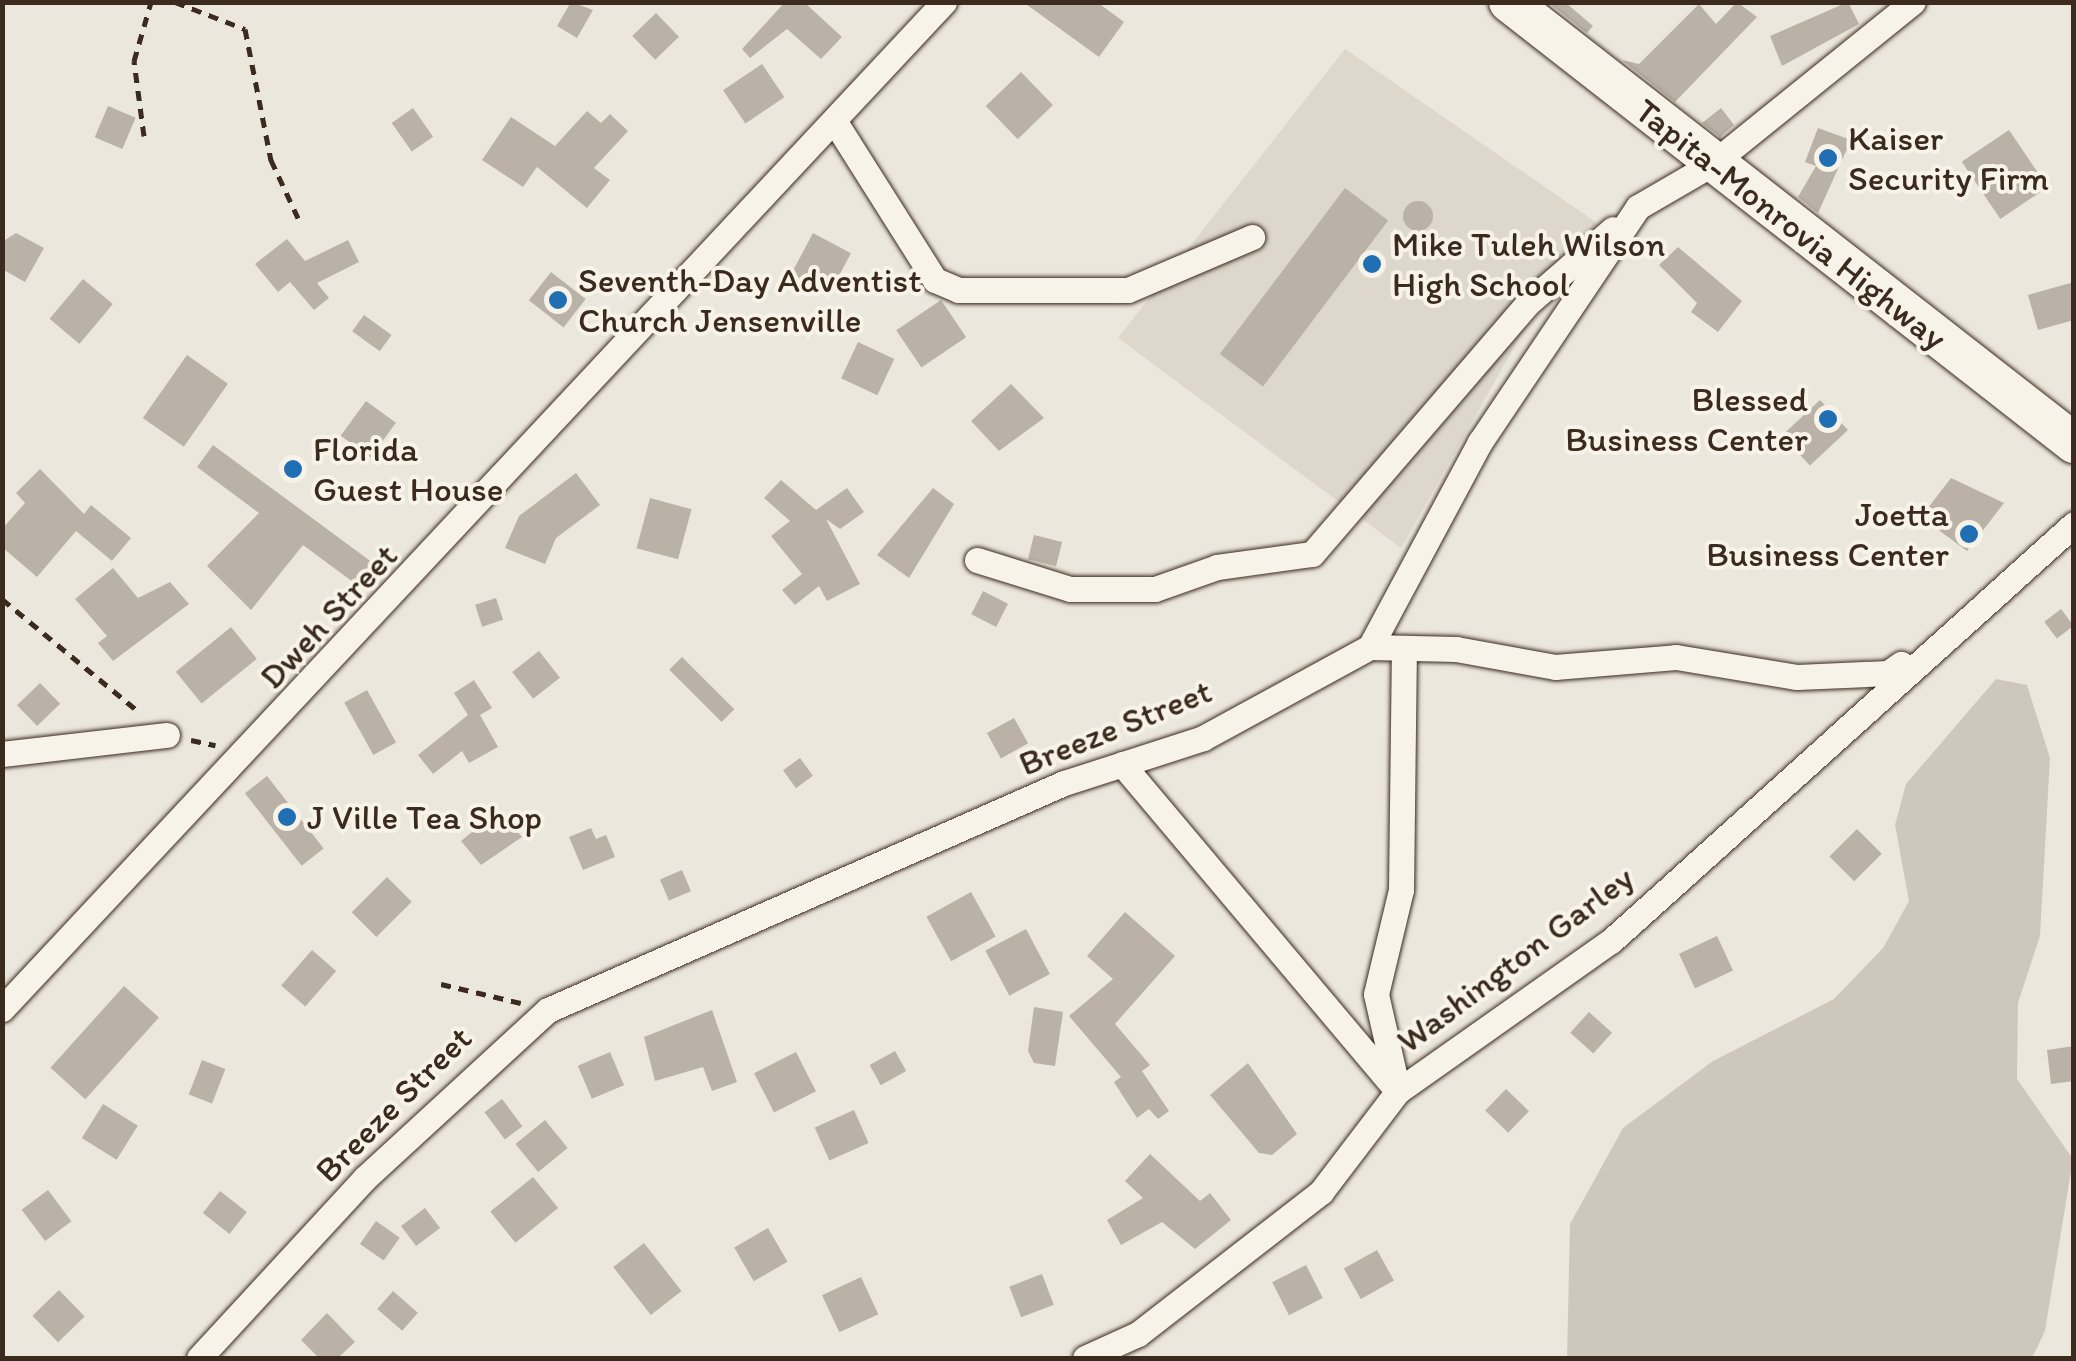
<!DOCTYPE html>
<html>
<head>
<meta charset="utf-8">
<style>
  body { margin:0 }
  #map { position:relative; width:2076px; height:1361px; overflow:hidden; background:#ece7dc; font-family:Itim,sans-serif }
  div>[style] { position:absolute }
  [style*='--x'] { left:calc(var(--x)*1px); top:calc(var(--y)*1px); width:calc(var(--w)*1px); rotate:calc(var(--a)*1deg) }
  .built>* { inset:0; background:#ddd7cc }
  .green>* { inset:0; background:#cec8bc }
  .building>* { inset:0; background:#bab2a7; transform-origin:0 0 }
  .round { border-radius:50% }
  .path>* { height:5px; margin-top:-2.5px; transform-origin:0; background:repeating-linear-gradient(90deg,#3b2a1e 0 10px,transparent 0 18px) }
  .roads { filter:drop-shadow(0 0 2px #3b2a1e) drop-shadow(0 0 2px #3b2a1e) }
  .minor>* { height:25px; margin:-12.5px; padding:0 12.5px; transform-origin:12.5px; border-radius:12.5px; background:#f7f3e8 }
  .trunk>* { height:40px; margin:-20px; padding:0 20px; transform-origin:20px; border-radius:20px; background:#f7f3e8 }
  .dots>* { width:28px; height:28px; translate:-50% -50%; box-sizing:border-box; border:5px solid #f7f3e8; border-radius:50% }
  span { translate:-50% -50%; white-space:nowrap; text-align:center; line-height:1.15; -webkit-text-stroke:8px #f7f3e8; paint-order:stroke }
  .poi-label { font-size:35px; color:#3b2a1e }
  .left { translate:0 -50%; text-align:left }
  .right { translate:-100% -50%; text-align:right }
  .street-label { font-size:35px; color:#3b2a1e }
  .frame { position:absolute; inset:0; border:5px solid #3b2a1e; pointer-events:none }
</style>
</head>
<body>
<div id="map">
  <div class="built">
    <div style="clip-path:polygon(1345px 49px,1597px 223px,1538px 305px,1401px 548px,1118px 338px)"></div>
  </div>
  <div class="green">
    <div style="clip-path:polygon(1996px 679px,2027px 685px,2050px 758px,2040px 936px,2018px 1003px,2017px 1079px,2073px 1159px,2045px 1331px,2032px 1358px,1567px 1358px,1570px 1224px,1623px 1128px,1713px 1061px,1834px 999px,1883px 948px,1909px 901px,1895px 825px,1906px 784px)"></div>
  </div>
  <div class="building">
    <div style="clip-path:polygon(571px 2px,593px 10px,577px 38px,557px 26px)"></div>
    <div style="clip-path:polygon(785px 2px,804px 2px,842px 37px,821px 59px,787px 29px,750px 58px,742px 49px)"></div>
    <div style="clip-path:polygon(1023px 2px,1097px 2px,1124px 22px,1099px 57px)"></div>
    <div style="clip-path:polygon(1548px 2px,1565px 2px,1593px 26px,1587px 33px)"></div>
    <div style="clip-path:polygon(1737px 2px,1757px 17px,1675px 102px,1622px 60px,1639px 64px,1699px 4px,1716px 24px)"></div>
    <div style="clip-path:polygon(1848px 2px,1859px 24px,1782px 66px,1770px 36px)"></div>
    <div style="left:656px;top:13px;width:33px;height:33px;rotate:46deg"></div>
    <div style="left:762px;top:64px;width:40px;height:47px;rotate:56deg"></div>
    <div style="left:1021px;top:72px;width:46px;height:49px;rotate:46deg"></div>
    <div style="left:108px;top:106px;width:30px;height:34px;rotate:23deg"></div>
    <div style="left:413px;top:108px;width:35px;height:26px;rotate:55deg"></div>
    <div style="clip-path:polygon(1721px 108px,1734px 125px,1720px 137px,1702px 123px)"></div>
    <div style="clip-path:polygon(587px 111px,601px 123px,610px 114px,628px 131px,594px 168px,610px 180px,587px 208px,537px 167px,523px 187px,482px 160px,511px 117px,555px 146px)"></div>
    <div style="clip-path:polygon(1818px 128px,1851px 140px,1818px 213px,1798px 197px,1816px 166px,1805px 162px)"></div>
    <div style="left:2009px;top:130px;width:69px;height:57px;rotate:56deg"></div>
    <div style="left:1345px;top:188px;width:54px;height:208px;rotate:37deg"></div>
    <div class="round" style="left:1403px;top:201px;width:30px;height:30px"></div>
    <div style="clip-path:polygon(16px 233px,44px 248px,25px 282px,2px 269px,2px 242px)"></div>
    <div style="left:813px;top:233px;width:43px;height:46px;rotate:28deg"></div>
    <div style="clip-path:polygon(287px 239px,305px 261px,348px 240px,359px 262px,317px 283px,329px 298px,314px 310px,290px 282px,278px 292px,255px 264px)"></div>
    <div style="clip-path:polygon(1678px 247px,1742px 301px,1718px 332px,1691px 312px,1697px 303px,1659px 265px)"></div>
    <div style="left:551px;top:272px;width:44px;height:36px;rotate:38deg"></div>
    <div style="left:83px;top:279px;width:39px;height:52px;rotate:40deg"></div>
    <div style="clip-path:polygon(2074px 282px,2074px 320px,2038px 330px,2028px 295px)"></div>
    <div style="left:941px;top:300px;width:45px;height:54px;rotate:56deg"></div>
    <div style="left:364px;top:315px;width:34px;height:20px;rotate:36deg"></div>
    <div style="left:858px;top:342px;width:40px;height:40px;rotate:25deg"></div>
    <div style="left:187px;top:355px;width:50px;height:77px;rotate:35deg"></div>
    <div style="clip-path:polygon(1011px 384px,1044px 418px,999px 451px,971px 421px)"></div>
    <div style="left:1820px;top:400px;width:41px;height:52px;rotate:47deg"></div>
    <div style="left:366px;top:401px;width:37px;height:43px;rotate:36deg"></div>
    <div style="clip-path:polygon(213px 445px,373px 563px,357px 585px,303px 545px,251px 610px,207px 566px,259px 513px,197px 467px)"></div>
    <div style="clip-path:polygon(40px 469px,84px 514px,91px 505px,131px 538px,112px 561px,76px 531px,37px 577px,2px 547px,2px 529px,25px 503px,16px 493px)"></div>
    <div style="clip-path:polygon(576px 473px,600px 505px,556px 538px,545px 564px,505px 548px,519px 516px)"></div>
    <div style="clip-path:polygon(1951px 478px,2004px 503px,1967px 551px,1921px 517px)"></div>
    <div style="clip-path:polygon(781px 480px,816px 510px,847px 488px,864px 512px,840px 529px,826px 519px,860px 584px,827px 601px,819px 586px,795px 605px,782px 590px,802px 574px,771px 536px,790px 521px,764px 498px)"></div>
    <div style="clip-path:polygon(933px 488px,954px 504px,909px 578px,877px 555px)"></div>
    <div style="left:650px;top:498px;width:43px;height:52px;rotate:15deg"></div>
    <div style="left:1034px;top:535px;width:29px;height:25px;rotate:14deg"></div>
    <div style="clip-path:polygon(113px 568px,138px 598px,170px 582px,189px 604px,113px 661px,98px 643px,107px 636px,75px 599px)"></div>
    <div style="left:983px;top:591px;width:28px;height:26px;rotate:27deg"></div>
    <div style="left:496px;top:598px;width:23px;height:22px;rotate:72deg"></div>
    <div style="left:2061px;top:609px;width:21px;height:21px;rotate:53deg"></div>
    <div style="left:231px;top:627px;width:41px;height:71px;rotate:51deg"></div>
    <div style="left:539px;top:651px;width:34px;height:34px;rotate:52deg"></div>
    <div style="left:682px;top:657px;width:74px;height:18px;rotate:45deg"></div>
    <div style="clip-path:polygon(474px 680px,492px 708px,480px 715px,498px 747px,469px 763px,462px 751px,433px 774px,418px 755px,468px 715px,454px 693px)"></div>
    <div style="left:40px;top:683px;width:29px;height:32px;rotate:46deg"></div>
    <div style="left:367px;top:690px;width:60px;height:26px;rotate:61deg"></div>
    <div style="left:1014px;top:718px;width:29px;height:31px;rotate:61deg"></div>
    <div style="left:800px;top:758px;width:22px;height:21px;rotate:54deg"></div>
    <div style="left:267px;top:776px;width:92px;height:28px;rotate:52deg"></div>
    <div style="clip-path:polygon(499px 810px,522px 837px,481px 865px,461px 841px)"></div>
    <div style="clip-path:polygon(591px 828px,596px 839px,606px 835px,615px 857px,583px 870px,569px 837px)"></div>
    <div style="left:1857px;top:829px;width:35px;height:39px;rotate:45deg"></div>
    <div style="left:682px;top:870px;width:23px;height:24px;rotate:67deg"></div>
    <div style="left:387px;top:877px;width:35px;height:50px;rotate:45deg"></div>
    <div style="left:971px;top:892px;width:51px;height:51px;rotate:61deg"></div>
    <div style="clip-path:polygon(1125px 912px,1175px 956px,1115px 1024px,1150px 1065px,1142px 1071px,1169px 1111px,1158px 1119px,1149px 1109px,1137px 1118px,1114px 1082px,1121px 1077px,1069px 1016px,1113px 979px,1087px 956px)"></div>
    <div style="left:1026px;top:929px;width:51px;height:46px;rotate:62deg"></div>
    <div style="left:1717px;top:936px;width:38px;height:42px;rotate:65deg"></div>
    <div style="left:312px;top:950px;width:32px;height:47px;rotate:41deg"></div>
    <div style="left:124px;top:986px;width:47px;height:110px;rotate:42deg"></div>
    <div style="clip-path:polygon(1034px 1007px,1063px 1012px,1055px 1066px,1034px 1063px,1028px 1051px)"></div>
    <div style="clip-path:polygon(712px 1010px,737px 1082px,712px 1091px,703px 1067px,655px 1081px,644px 1037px)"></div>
    <div style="left:1589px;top:1012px;width:31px;height:28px;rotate:42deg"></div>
    <div style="clip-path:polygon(2074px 1046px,2074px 1081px,2051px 1084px,2047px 1050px)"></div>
    <div style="left:895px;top:1051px;width:23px;height:29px;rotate:61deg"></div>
    <div style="left:610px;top:1052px;width:36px;height:35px;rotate:67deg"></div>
    <div style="left:796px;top:1052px;width:44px;height:47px;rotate:63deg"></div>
    <div style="left:202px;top:1060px;width:25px;height:37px;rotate:21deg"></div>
    <div style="clip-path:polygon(1248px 1063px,1297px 1134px,1272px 1155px,1259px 1153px,1210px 1095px)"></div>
    <div style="left:1506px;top:1089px;width:32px;height:30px;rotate:44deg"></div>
    <div style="left:502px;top:1099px;width:34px;height:22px;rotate:53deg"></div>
    <div style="left:103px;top:1104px;width:41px;height:40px;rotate:32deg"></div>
    <div style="left:854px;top:1110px;width:36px;height:43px;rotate:66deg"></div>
    <div style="left:545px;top:1120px;width:36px;height:38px;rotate:51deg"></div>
    <div style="clip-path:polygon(1150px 1154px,1200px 1201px,1210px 1193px,1231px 1220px,1195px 1249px,1162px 1222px,1121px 1245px,1107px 1220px,1143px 1198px,1125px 1181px)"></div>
    <div style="left:533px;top:1177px;width:40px;height:55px;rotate:51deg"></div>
    <div style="left:48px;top:1190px;width:39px;height:33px;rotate:53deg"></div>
    <div style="left:220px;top:1191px;width:34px;height:28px;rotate:38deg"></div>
    <div style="left:425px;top:1208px;width:25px;height:30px;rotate:53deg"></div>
    <div style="left:376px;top:1221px;width:29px;height:28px;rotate:35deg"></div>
    <div style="left:768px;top:1228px;width:39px;height:39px;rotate:60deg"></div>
    <div style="left:644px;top:1243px;width:61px;height:39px;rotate:52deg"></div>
    <div style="left:1377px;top:1250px;width:35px;height:38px;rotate:61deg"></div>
    <div style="left:1306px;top:1265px;width:37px;height:38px;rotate:63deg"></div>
    <div style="left:1042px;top:1274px;width:33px;height:35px;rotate:69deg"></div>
    <div style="left:861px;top:1277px;width:41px;height:43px;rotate:65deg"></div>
    <div style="left:59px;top:1290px;width:37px;height:37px;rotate:46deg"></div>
    <div style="left:393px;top:1291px;width:33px;height:24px;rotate:41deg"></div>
    <div style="clip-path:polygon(327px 1313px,355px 1342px,338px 1358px,319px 1358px,301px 1340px)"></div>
  </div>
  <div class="path">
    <div style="--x:175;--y:2;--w:75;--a:21.1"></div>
    <div style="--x:245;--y:29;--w:134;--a:78.8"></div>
    <div style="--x:271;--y:160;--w:66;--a:65"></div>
    <div style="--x:144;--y:136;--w:76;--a:-97.6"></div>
    <div style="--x:134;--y:61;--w:61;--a:-73.9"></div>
    <div style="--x:2;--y:599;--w:178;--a:39.5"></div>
    <div style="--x:191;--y:740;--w:25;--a:12"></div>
    <div style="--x:441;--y:984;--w:82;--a:13.4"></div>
  </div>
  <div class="roads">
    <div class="minor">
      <div style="--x:835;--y:122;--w:187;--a:57.7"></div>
      <div style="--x:935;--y:280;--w:25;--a:23"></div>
      <div style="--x:958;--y:290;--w:170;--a:0"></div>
      <div style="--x:1128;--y:290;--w:135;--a:-23.1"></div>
      <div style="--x:977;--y:560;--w:97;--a:17.3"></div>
      <div style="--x:1070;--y:589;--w:85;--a:0"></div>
      <div style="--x:1155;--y:589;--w:66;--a:-19.5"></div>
      <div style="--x:1217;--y:567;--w:96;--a:-7.8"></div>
      <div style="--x:1312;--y:554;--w:333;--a:-49.3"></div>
      <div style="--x:1529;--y:302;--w:111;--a:-41"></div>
      <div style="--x:1370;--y:647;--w:86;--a:1.3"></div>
      <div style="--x:1456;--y:649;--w:101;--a:10.3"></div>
      <div style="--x:1555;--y:667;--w:121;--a:-4.7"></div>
      <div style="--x:1676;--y:657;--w:123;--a:9.4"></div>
      <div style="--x:1797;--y:677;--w:91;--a:-2.5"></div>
      <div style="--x:1888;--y:673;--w:16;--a:-35"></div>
      <div style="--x:2;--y:754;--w:166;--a:-6.6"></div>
      <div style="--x:1122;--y:764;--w:422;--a:49.9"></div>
      <div style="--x:2;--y:1009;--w:1379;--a:-46.91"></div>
      <div style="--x:1398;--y:1091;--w:99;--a:-102.8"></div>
      <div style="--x:1376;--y:994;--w:107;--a:-76.5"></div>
      <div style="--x:1401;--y:890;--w:238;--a:-89.3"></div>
      <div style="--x:199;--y:1358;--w:245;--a:-47.3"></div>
      <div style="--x:365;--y:1178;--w:248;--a:-42.6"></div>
      <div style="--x:548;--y:1010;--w:564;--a:-23.75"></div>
      <div style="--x:1064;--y:783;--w:146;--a:-17.9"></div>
      <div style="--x:1203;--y:738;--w:190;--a:-28.6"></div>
      <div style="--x:1370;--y:647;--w:233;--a:-61.8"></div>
      <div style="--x:1480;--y:442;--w:283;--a:-56.1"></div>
      <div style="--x:1638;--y:207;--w:86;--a:-30.2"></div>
      <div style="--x:1712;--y:164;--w:258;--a:-38.9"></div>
      <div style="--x:1085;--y:1358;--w:58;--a:-24.4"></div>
      <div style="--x:1138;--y:1334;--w:232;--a:-37.8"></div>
      <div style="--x:1321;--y:1192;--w:127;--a:-52.7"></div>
      <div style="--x:1398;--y:1091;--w:261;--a:-35.2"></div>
      <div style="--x:1611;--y:941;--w:623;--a:-42.01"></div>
    </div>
    <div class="trunk">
      <div style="--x:1509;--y:2;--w:717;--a:37.97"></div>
    </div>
  </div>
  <div class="dots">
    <div style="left:1828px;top:158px;background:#1f6fb2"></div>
    <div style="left:1372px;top:264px;background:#1f6fb2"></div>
    <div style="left:558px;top:300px;background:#1f6fb2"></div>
    <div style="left:1828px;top:419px;background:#1f6fb2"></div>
    <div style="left:293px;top:469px;background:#1f6fb2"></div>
    <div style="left:1969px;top:534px;background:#1f6fb2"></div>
    <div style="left:287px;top:817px;background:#1f6fb2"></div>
  </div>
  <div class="poi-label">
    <span class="left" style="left:1848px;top:158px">Kaiser<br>Security Firm</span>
    <span class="left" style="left:1392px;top:264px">Mike Tuleh Wilson<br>High School</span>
    <span class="left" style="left:578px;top:300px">Seventh-Day Adventist<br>Church Jensenville</span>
    <span class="right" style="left:1808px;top:419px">Blessed<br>Business Center</span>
    <span class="left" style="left:313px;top:469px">Florida<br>Guest House</span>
    <span class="right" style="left:1949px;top:534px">Joetta<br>Business Center</span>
    <span class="left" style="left:307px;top:817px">J Ville Tea Shop</span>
  </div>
  <div class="street-label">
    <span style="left:1791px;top:224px;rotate:38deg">Tapita-Monrovia Highway</span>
    <span style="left:328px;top:616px;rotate:-47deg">Dweh Street</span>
    <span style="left:1115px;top:727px;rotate:-22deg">Breeze Street</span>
    <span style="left:1515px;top:959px;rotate:-37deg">Washington Garley</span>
    <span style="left:393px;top:1104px;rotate:-45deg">Breeze Street</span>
  </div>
  <div class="frame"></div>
</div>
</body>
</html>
